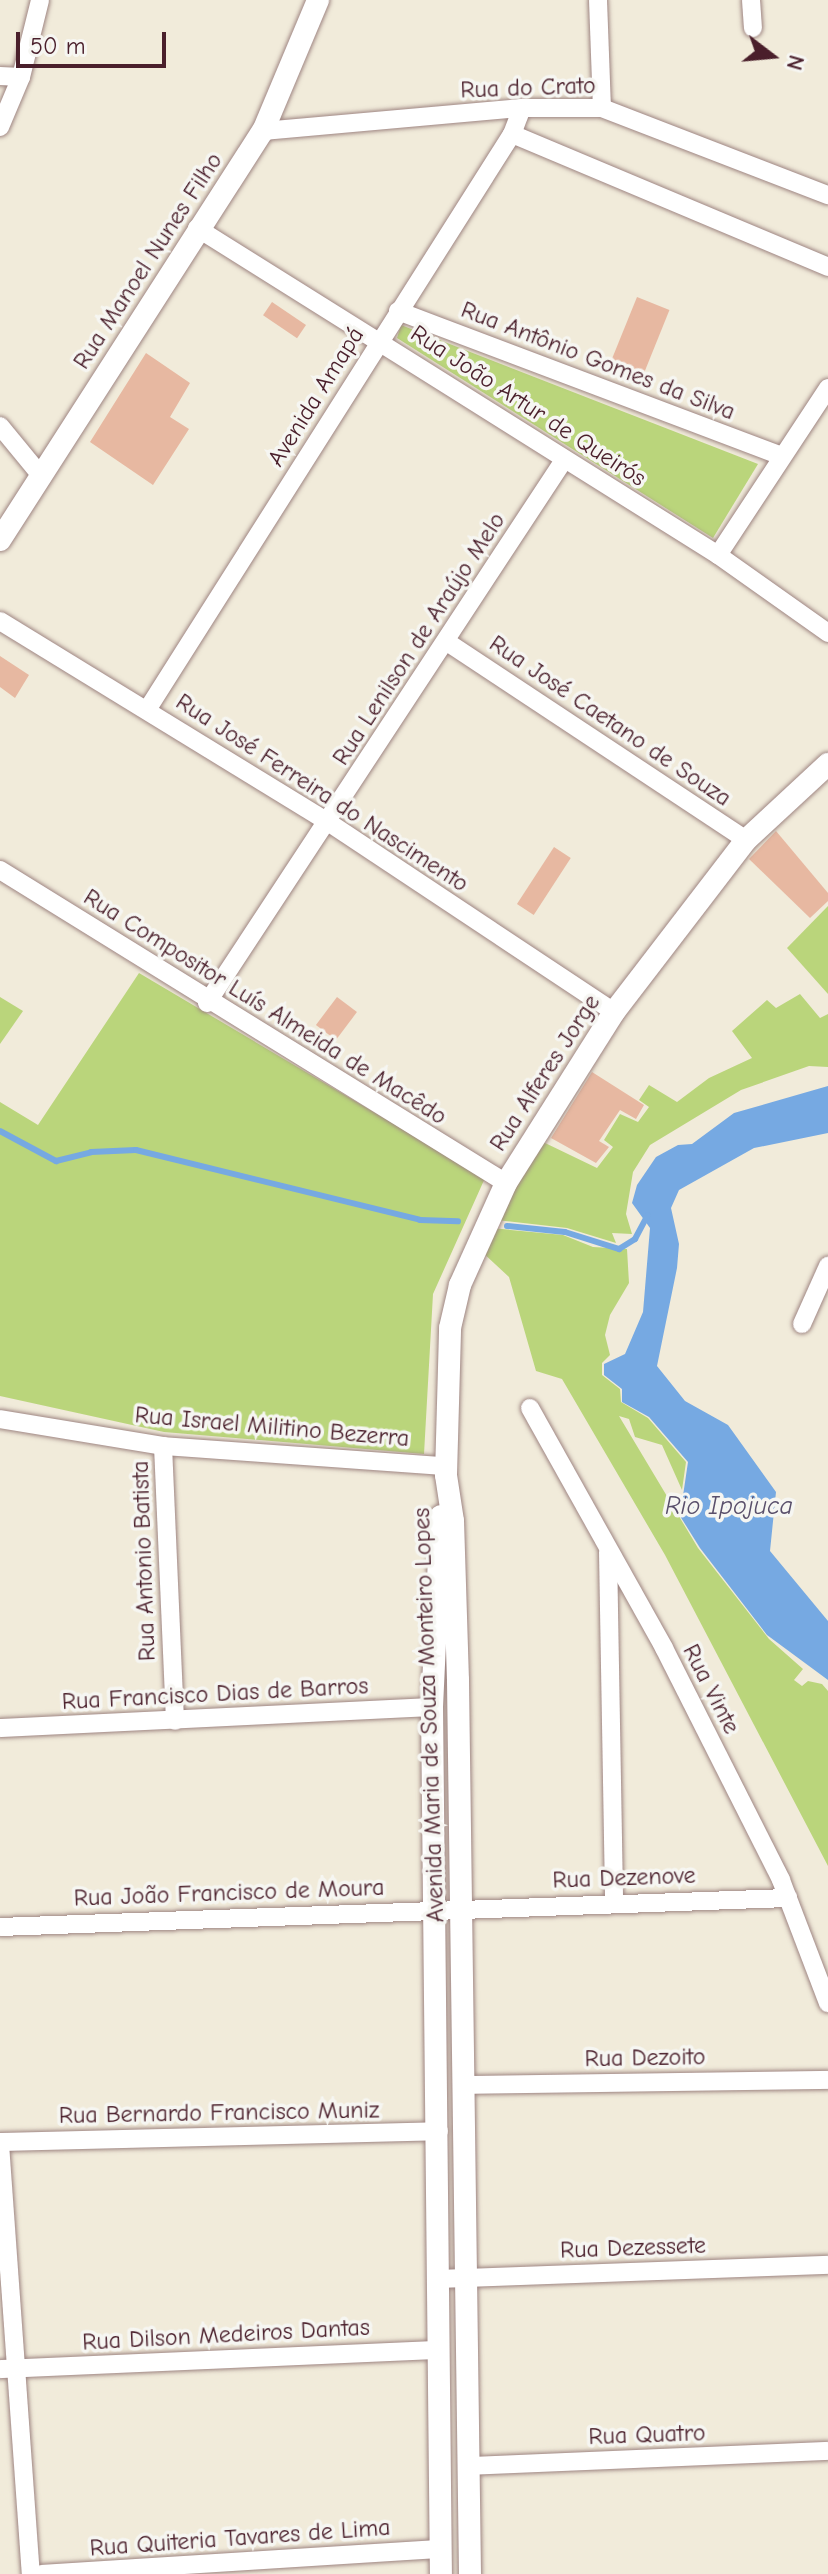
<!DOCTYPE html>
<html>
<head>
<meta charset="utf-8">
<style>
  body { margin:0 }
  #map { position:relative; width:828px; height:2574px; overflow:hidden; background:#f1ebda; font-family:"Comic Neue",sans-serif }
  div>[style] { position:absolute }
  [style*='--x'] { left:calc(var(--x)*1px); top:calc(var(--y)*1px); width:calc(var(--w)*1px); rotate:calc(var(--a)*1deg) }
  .green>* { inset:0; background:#bad57b }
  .water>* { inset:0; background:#76a9e2 }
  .stream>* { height:6px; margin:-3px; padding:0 3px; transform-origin:3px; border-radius:3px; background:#76a9e2 }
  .building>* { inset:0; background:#e7b8a1; transform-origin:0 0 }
  .roads { filter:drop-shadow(0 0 2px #9e8582) drop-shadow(0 0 2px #9e8582) }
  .minor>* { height:18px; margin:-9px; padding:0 9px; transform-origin:9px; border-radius:9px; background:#fff }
  .tertiary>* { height:22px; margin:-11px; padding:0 11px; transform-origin:11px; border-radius:11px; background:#fff }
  span { translate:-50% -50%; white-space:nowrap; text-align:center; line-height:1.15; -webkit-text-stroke:7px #f6f6f2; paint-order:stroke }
  .street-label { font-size:24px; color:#4a1f2b }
  .water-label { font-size:26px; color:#594f6b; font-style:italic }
  .north { position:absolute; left:732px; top:16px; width:80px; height:80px; -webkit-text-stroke:6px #f6f6f2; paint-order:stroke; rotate:106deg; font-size:22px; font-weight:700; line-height:32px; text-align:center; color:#4a1f2b }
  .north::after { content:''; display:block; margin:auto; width:28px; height:36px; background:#4a1f2b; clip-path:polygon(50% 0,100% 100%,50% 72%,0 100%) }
  .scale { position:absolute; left:16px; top:32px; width:150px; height:36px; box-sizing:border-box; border:4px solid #4a1f2b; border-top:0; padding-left:10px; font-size:24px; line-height:28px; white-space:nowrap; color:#4a1f2b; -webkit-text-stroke:6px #f6f6f2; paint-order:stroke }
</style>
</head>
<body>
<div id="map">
  <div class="green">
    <div style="clip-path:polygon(401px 325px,758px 464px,713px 538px,397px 338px)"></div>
    <div style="clip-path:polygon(828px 906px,828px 994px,787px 948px)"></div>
    <div style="clip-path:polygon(139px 973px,485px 1178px,433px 1294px,424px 1454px,164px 1432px,0 1396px,0 1102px,38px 1125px)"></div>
    <div style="clip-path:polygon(800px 994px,820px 1018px,828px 1014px,828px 1067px,809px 1066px,741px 1090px,650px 1145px,633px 1172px,626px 1214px,632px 1234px,612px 1233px,616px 1243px,567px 1228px,496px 1220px,543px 1142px,597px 1168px,613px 1147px,604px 1140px,620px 1114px,638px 1122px,649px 1107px,639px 1100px,649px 1085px,677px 1102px,709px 1078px,752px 1058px,732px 1031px,767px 1000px,776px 1008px)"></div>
    <div style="clip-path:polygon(0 997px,23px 1011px,0 1044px)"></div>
    <div style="clip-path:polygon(491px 1228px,563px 1235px,593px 1247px,627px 1249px,629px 1283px,610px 1315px,605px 1335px,610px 1355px,602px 1363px,602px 1375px,620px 1389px,621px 1402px,648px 1418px,686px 1462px,682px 1490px,662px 1445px,635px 1437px,629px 1419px,619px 1416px,698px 1548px,769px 1639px,803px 1669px,794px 1680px,802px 1686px,808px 1681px,822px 1684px,828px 1691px,828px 1866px,665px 1555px,562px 1379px,536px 1371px,509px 1277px,481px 1251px)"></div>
  </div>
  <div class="water">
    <div style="clip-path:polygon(828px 1086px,828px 1133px,754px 1148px,679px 1190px,671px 1208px,679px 1244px,677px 1268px,657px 1366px,685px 1401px,728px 1425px,776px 1492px,770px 1551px,828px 1621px,828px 1680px,767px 1635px,700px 1548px,680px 1516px,688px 1462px,649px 1417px,622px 1402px,622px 1389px,604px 1375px,604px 1364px,625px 1354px,643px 1312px,650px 1228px,632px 1203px,637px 1185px,656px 1157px,678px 1145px,692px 1144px,734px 1113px)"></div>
  </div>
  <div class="stream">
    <div style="--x:0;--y:1131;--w:64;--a:28.2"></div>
    <div style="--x:56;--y:1161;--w:36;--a:-14"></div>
    <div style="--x:91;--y:1152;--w:45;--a:-2.5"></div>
    <div style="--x:136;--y:1150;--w:292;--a:13.8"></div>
    <div style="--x:420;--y:1220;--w:38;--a:2"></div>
    <div style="--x:507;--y:1226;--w:58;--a:5.9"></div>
    <div style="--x:565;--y:1232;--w:57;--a:17.5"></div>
    <div style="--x:619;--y:1249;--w:19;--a:-32"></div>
    <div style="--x:635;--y:1239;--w:27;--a:-62"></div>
  </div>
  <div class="building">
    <div style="left:637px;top:297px;width:35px;height:74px;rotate:22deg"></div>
    <div style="left:272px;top:302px;width:41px;height:16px;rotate:34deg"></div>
    <div style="clip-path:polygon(146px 353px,190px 383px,170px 417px,189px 429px,153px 485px,90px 442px)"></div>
    <div style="clip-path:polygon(0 656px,29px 675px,15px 698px,0 687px)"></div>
    <div style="clip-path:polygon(776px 831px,828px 893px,828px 901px,810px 918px,749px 859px)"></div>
    <div style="left:554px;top:847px;width:20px;height:68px;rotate:33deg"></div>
    <div style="left:337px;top:997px;width:25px;height:35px;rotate:37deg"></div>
    <div style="clip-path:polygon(592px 1072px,644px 1105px,636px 1119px,620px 1110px,599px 1141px,609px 1147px,596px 1163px,551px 1138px)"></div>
  </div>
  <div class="roads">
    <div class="minor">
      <div style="--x:598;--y:0;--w:108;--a:87.9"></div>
      <div style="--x:751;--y:0;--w:28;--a:86"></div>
      <div style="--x:0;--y:76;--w:21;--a:3"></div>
      <div style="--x:0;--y:127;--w:54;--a:-67.2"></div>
      <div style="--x:21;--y:77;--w:79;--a:-76.1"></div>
      <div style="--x:263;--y:131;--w:260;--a:-5.1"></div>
      <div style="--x:522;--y:108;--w:80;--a:0"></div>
      <div style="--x:602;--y:108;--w:242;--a:21.1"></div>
      <div style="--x:512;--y:134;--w:343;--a:22.8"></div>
      <div style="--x:197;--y:228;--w:615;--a:32.11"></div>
      <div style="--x:718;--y:555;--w:135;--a:35.3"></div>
      <div style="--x:398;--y:311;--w:408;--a:20.7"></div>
      <div style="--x:0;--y:426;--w:66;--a:50.5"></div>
      <div style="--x:718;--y:555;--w:200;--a:-56.6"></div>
      <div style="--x:0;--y:621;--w:385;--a:31.5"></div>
      <div style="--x:328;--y:822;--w:343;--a:33.6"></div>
      <div style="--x:447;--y:642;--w:359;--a:33.5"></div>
      <div style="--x:147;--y:710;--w:682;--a:-57.64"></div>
      <div style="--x:512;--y:134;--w:28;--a:-69"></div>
      <div style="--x:0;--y:870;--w:595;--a:31.74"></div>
      <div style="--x:207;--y:1003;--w:650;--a:-56.68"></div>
      <div style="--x:802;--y:1324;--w:64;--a:-65.9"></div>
      <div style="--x:530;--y:1408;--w:275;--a:60.8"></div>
      <div style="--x:664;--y:1648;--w:260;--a:63.2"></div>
      <div style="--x:781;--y:1880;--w:132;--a:69.1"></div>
      <div style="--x:0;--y:1419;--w:165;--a:9.4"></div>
      <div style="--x:163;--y:1446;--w:283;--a:4.1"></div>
      <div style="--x:163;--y:1446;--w:275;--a:87.5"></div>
      <div style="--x:608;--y:1552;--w:351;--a:89"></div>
      <div style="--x:0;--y:1728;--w:433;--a:-2.8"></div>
      <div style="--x:0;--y:1927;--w:789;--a:-2.11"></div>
      <div style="--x:463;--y:2085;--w:365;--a:-0.8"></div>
      <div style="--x:0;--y:2142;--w:439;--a:-1.4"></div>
      <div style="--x:0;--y:2144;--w:431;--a:85.9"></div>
      <div style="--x:440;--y:2279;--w:388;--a:-2.1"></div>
      <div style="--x:0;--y:2369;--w:438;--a:-2.5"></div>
      <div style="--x:469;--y:2466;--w:359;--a:-2.4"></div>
      <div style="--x:42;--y:2574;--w:400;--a:-3.6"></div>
    </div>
    <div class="tertiary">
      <div style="--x:0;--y:540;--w:486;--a:-57.3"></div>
      <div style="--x:263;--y:131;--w:142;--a:-67.2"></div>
      <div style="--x:441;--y:1516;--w:191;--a:92.7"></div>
      <div style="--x:432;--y:1707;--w:867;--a:89.41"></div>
      <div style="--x:470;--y:2574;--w:894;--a:-90.77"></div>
      <div style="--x:458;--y:1680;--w:159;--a:-91.8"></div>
      <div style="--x:453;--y:1521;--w:47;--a:-98.7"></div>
      <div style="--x:446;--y:1475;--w:147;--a:-88.4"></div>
      <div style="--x:450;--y:1328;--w:44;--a:-76.9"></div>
      <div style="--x:460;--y:1285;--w:112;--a:-65.7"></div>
      <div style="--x:506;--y:1183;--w:202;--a:-57.7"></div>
      <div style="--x:614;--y:1012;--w:217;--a:-52.5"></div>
      <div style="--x:746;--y:840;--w:112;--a:-42.8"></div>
    </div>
  </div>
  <div class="street-label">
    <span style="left:528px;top:88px;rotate:-2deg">Rua do Crato</span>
    <span style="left:148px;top:261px;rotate:-57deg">Rua Manoel Nunes Filho</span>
    <span style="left:598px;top:361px;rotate:21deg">Rua Antônio Gomes da Silva</span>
    <span style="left:316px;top:397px;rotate:-58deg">Avenida Amapá</span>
    <span style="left:528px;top:406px;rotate:33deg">Rua João Artur de Queirós</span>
    <span style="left:419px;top:639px;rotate:-57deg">Rua Lenilson de Araújo Melo</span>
    <span style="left:610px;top:721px;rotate:34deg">Rua José Caetano de Souza</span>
    <span style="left:322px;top:793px;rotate:33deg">Rua José Ferreira do Nascimento</span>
    <span style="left:265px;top:1007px;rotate:32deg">Rua Compositor Luís Almeida de Macêdo</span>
    <span style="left:545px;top:1073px;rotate:-57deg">Rua Alferes Jorge</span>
    <span style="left:272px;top:1427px;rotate:5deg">Rua Israel Militino Bezerra</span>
    <span style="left:144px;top:1561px;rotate:-92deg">Rua Antonio Batista</span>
    <span style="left:711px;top:1689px;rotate:63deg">Rua Vinte</span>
    <span style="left:215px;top:1694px;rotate:-3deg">Rua Francisco Dias de Barros</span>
    <span style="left:429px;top:1715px;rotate:-92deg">Avenida Maria de Souza Monteiro Lopes</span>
    <span style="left:624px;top:1878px;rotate:-2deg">Rua Dezenove</span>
    <span style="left:229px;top:1893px;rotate:-2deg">Rua João Francisco de Moura</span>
    <span style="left:645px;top:2058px;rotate:-1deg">Rua Dezoito</span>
    <span style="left:219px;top:2113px;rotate:-1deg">Rua Bernardo Francisco Muniz</span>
    <span style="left:633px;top:2248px;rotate:-2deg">Rua Dezessete</span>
    <span style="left:226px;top:2335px;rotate:-3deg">Rua Dilson Medeiros Dantas</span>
    <span style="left:647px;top:2435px;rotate:-2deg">Rua Quatro</span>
    <span style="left:240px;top:2538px;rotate:-4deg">Rua Quiteria Tavares de Lima</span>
  </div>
  <div class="water-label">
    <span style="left:729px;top:1507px">Rio Ipojuca</span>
  </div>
  <div class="north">N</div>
  <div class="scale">50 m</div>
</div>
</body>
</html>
